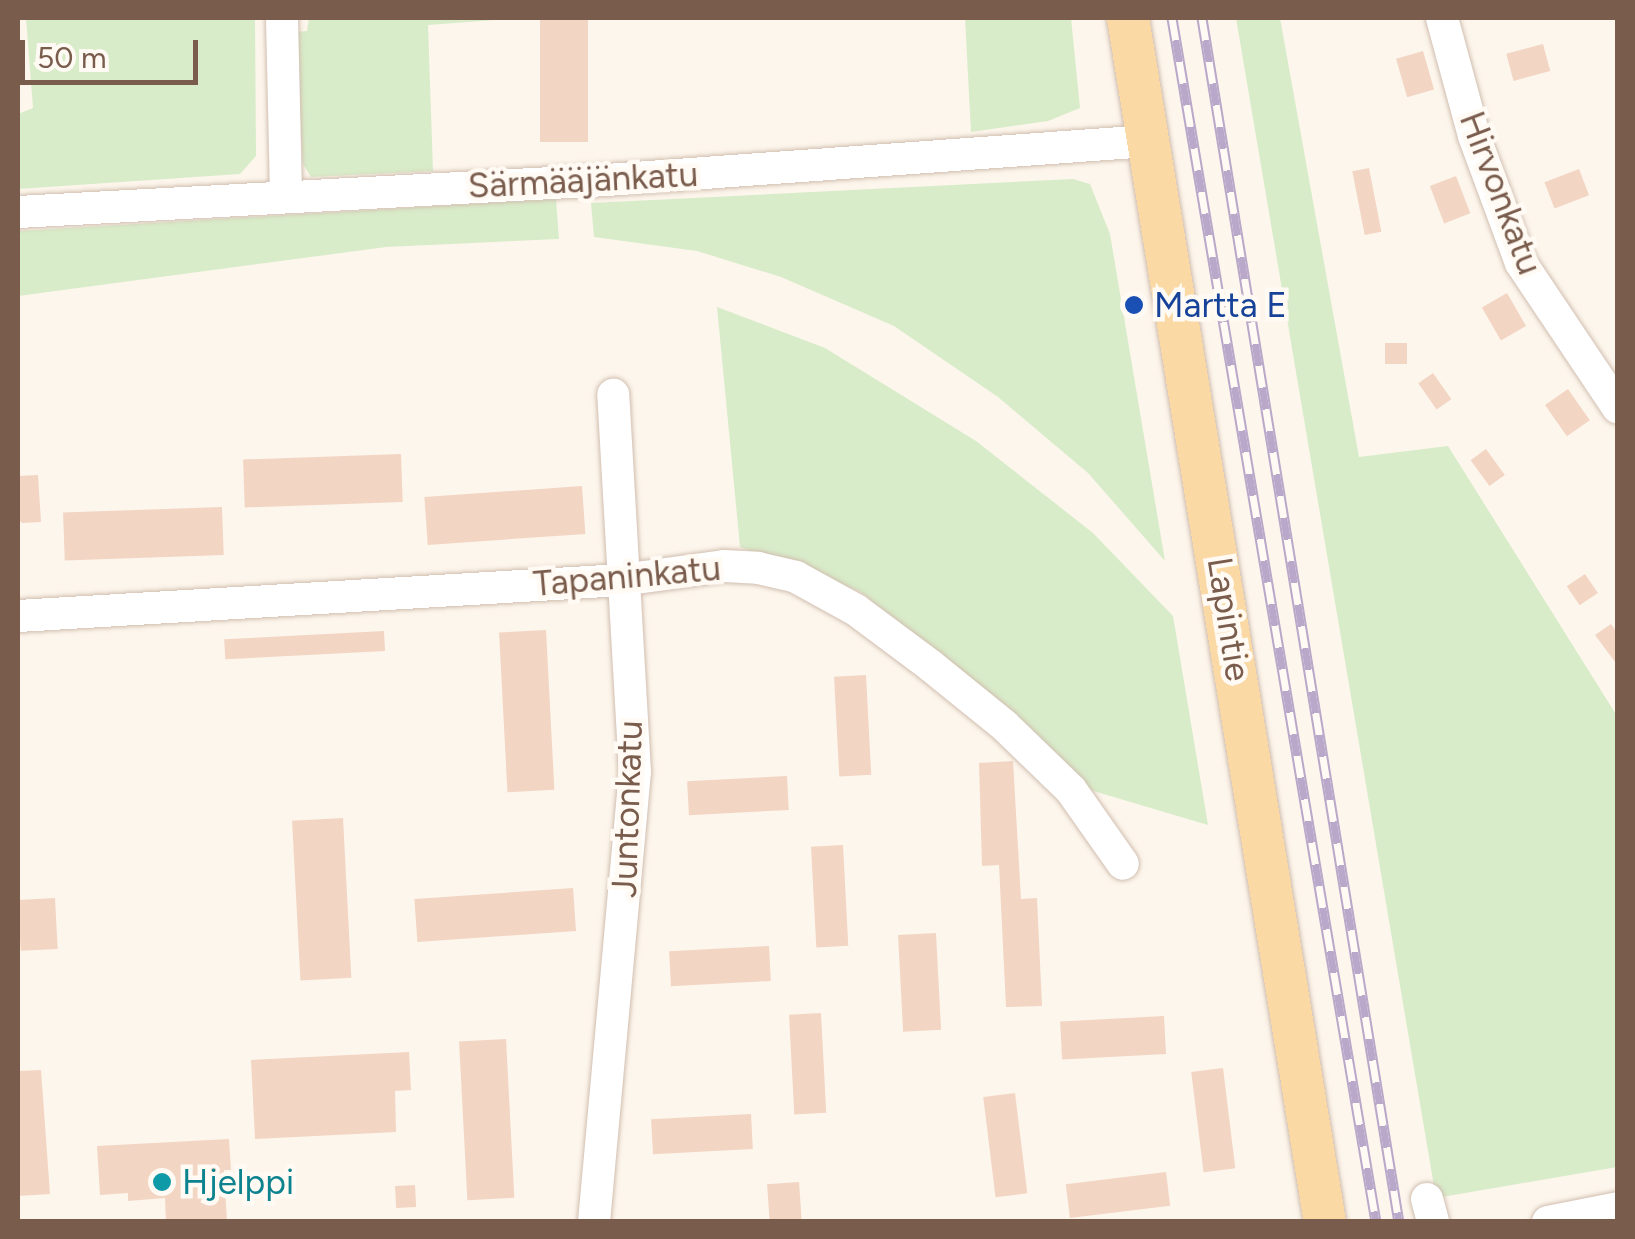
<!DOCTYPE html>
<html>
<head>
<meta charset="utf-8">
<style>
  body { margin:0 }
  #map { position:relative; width:1635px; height:1239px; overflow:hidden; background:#fdf6ec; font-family:Figtree,sans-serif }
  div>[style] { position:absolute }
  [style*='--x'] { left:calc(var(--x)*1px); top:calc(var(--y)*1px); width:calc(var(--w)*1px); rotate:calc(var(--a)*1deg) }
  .green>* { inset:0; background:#d8ecc9 }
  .building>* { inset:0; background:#f3d5c3; transform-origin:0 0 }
  .roads { filter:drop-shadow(0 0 2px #d1beb0) drop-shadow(0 0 2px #d1beb0) }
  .minor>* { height:32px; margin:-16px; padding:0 16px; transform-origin:16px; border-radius:16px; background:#fff }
  .major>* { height:42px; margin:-21px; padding:0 21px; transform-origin:21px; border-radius:21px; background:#fbd9a5 }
  .rail>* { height:11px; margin-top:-5.5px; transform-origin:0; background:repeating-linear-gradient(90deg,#fffaf3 0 22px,#b9a8c9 0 44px); box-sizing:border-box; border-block:2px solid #b9a8c9 }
  .dots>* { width:28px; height:28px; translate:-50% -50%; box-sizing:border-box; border:5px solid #fffaf3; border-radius:50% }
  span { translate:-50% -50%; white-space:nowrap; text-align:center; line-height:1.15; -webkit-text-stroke:9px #fffaf3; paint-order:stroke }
  .street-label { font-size:35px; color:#7a5c4d }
  .transit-label { font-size:35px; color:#164399 }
  .left { translate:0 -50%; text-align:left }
  .culture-label { font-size:35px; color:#0d838f }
  .frame { position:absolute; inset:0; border:20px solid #7a5c4d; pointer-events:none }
  .scale { position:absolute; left:20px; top:40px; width:178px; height:45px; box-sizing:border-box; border:5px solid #7a5c4d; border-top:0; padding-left:12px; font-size:30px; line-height:35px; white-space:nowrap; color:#7a5c4d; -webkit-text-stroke:8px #fffaf3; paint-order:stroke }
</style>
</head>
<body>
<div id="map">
  <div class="green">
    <div style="clip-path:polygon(26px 18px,255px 18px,256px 156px,240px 174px,18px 189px,18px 114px,33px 108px)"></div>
    <div style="clip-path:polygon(309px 18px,508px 18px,509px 19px,428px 25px,433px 171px,311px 177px,303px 164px,294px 32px,307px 31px)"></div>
    <div style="clip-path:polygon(965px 18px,1071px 18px,1080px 108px,1048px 121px,971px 132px)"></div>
    <div style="clip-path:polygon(1236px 18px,1280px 18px,1359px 457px,1448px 446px,1617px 716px,1617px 1167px,1436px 1198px)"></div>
    <div style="clip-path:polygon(1073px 179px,1090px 184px,1110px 234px,1165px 561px,1088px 473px,998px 397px,894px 326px,781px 277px,697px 251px,594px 237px,591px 203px)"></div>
    <div style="clip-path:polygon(556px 199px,559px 239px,386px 247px,18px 296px,18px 231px)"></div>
    <div style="clip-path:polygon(717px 307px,825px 348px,976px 441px,1093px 533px,1173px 616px,1208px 825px,1090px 790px,964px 672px,859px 591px,740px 547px)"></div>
  </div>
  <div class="building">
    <div style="left:540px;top:18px;width:48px;height:124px"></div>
    <div style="left:1543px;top:44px;width:28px;height:38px;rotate:75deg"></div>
    <div style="left:1423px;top:51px;width:40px;height:28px;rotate:74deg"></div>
    <div style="left:1369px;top:168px;width:65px;height:17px;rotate:79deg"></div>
    <div style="left:1579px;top:169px;width:28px;height:37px;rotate:69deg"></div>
    <div style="left:1456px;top:176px;width:40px;height:28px;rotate:69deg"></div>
    <div style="left:1507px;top:293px;width:38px;height:29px;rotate:60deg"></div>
    <div style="left:1385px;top:343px;width:22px;height:21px"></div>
    <div style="left:1433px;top:373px;width:32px;height:18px;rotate:55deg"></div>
    <div style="left:1568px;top:389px;width:38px;height:28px;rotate:55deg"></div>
    <div style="left:1486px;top:449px;width:32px;height:19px;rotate:54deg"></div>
    <div style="left:401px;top:454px;width:48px;height:158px;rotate:88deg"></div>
    <div style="clip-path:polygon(38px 475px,41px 522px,22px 523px,18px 519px,18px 476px)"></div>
    <div style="left:582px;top:486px;width:48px;height:158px;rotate:86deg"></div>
    <div style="left:222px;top:507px;width:48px;height:159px;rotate:88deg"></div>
    <div style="left:1585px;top:574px;width:23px;height:22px;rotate:56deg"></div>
    <div style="clip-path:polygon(1611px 624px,1618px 634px,1618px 666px,1595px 635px)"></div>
    <div style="left:546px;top:630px;width:160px;height:47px;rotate:87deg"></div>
    <div style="left:384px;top:631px;width:20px;height:160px;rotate:87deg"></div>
    <div style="left:866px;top:675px;width:100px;height:32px;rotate:87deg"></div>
    <div style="clip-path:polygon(1013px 761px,1021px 899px,1037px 898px,1042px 1006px,1006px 1007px,999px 865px,982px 866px,979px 763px)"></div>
    <div style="left:787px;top:776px;width:34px;height:100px;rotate:87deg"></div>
    <div style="left:343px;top:818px;width:160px;height:51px;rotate:87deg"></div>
    <div style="left:843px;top:845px;width:101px;height:32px;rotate:87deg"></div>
    <div style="left:573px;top:888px;width:43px;height:159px;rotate:86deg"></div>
    <div style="left:55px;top:898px;width:51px;height:37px;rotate:87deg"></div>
    <div style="left:936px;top:933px;width:97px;height:38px;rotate:87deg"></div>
    <div style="left:769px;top:946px;width:35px;height:100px;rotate:87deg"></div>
    <div style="left:821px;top:1013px;width:100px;height:32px;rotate:87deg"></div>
    <div style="left:1164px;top:1016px;width:38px;height:104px;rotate:87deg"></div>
    <div style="left:506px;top:1039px;width:159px;height:47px;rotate:87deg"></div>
    <div style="clip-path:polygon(409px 1052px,411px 1090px,395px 1091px,396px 1132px,255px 1139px,251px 1060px)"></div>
    <div style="left:1223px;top:1068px;width:101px;height:32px;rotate:83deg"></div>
    <div style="clip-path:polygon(41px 1070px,50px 1194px,18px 1196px,18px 1071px)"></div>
    <div style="left:1015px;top:1093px;width:101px;height:32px;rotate:83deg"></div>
    <div style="left:751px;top:1114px;width:35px;height:100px;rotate:87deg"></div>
    <div style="clip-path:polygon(229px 1139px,231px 1170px,224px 1170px,227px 1222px,166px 1222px,165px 1198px,128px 1201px,128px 1193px,100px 1195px,97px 1146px)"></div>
    <div style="left:1166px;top:1172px;width:34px;height:101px;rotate:83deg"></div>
    <div style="left:799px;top:1182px;width:40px;height:32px;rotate:86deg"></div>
    <div style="left:415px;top:1185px;width:22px;height:20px;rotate:87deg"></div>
  </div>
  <div class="roads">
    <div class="minor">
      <div style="--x:282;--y:18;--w:178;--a:88.7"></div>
      <div style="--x:1442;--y:18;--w:122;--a:74.8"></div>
      <div style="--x:1474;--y:136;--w:135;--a:69.7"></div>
      <div style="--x:1521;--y:263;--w:174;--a:56.2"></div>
      <div style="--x:18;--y:212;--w:590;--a:-3.11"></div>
      <div style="--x:607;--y:180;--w:543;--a:-4.12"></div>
      <div style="--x:18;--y:616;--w:605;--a:-3.41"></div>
      <div style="--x:622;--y:580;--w:103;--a:-7.8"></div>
      <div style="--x:724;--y:566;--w:34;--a:3"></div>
      <div style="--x:758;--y:568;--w:39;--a:13"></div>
      <div style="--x:796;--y:577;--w:68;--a:28.8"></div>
      <div style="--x:856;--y:610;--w:94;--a:36.7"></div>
      <div style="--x:931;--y:666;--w:95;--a:39"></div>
      <div style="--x:1005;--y:726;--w:92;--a:44.1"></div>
      <div style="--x:1071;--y:790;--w:90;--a:54.9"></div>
      <div style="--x:1427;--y:1199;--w:24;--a:75"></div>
      <div style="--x:594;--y:1222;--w:452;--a:-84.8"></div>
      <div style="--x:635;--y:772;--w:378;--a:-93.3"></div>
      <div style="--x:1548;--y:1222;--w:71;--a:-11.3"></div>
    </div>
    <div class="major">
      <div style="--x:1128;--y:18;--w:1220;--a:80.71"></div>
    </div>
  </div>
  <div class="rail">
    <div style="--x:1172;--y:18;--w:1221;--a:80.38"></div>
    <div style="--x:1202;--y:18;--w:1220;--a:80.71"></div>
  </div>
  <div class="dots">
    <div style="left:1134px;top:305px;background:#1a4fb4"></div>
    <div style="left:162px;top:1182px;background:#0f9aa8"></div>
  </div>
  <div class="street-label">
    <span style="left:583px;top:180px;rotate:-3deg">Särmääjänkatu</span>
    <span style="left:1501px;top:193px;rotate:69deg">Hirvonkatu</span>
    <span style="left:627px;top:576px;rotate:-5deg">Tapaninkatu</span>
    <span style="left:1229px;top:619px;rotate:81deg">Lapintie</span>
    <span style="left:627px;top:809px;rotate:-88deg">Juntonkatu</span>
  </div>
  <div class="transit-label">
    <span class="left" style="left:1154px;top:305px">Martta E</span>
  </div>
  <div class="culture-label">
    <span class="left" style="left:182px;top:1182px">Hjelppi</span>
  </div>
  <div class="frame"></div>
  <div class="scale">50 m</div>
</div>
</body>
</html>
